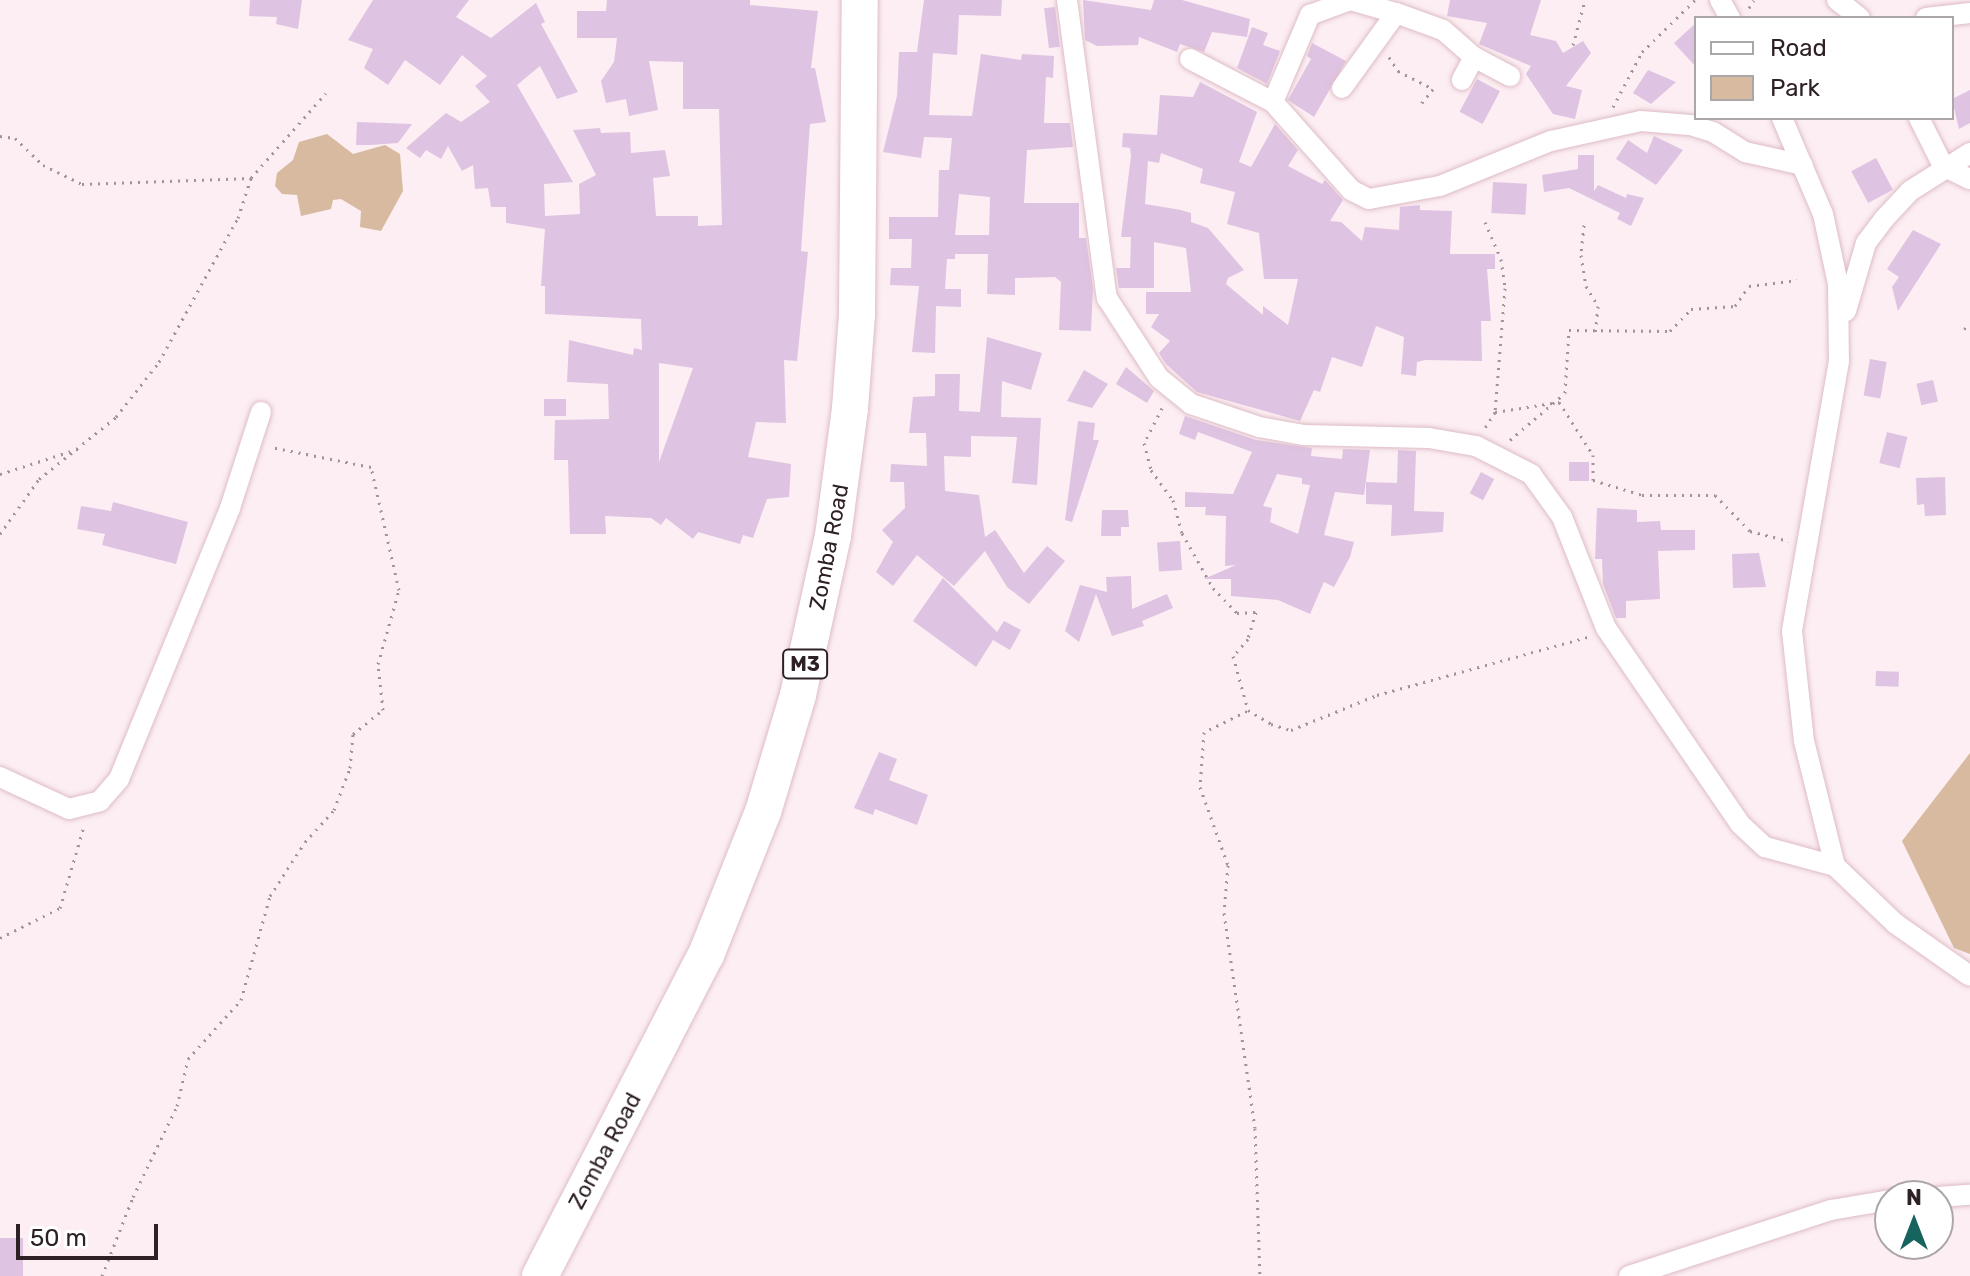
<!DOCTYPE html>
<html>
<head>
<meta charset="utf-8">
<style>
  body { margin:0 }
  #map { position:relative; width:1970px; height:1276px; overflow:hidden; background:#fceef2; font-family:Rubik,sans-serif }
  div>[style] { position:absolute }
  [style*='--x'] { left:calc(var(--x)*1px); top:calc(var(--y)*1px); width:calc(var(--w)*1px); rotate:calc(var(--a)*1deg) }
  .green>* { inset:0; background:#d7ba9f }
  .building>* { inset:0; background:#dfc3e2; transform-origin:0 0 }
  .path>* { height:3px; margin-top:-1.5px; transform-origin:0; background:repeating-linear-gradient(90deg,#a19397 0 2px,transparent 0 8px) }
  .roads { filter:drop-shadow(0 0 2px #debcc6) drop-shadow(0 0 2px #debcc6) }
  .street>* { height:20px; margin:-10px; padding:0 10px; transform-origin:10px; border-radius:10px; background:#fff }
  .highway>* { height:36px; margin:-18px; padding:0 18px; transform-origin:18px; border-radius:18px; background:#fff }
  span { translate:-50% -50%; white-space:nowrap; text-align:center; line-height:1.15; -webkit-text-stroke:8px #fff; paint-order:stroke }
  .shield-label span { padding:2px 6px; background:#fff; border:2px solid; border-radius:6px; -webkit-text-stroke-width:0 }
  .shield-label { font-size:20px; color:#2e2125; font-weight:700 }
  .street-label { font-size:22px; color:#2e2125 }
  .legend { position:absolute; left:1694px; top:16px; width:260px; height:104px; box-sizing:border-box; background:#fff; border:2px solid #aba6a8; margin:0; padding:10px 14px; list-style:none; font-size:24px; color:#2e2125 }
  .legend li { display:flex; align-items:center; gap:16px; height:40px }
  .legend b { width:40px; border:2px solid #aba6a8 }
  .north { position:absolute; left:1874px; top:1180px; width:80px; height:80px; box-sizing:border-box; background:#fff; border:2px solid #aba6a8; border-radius:50%; rotate:0deg; font-size:22px; font-weight:700; line-height:32px; text-align:center; color:#2e2125 }
  .north::after { content:''; display:block; margin:auto; width:28px; height:36px; background:#17635d; clip-path:polygon(50% 0,100% 100%,50% 72%,0 100%) }
  .scale { position:absolute; left:16px; top:1224px; width:142px; height:36px; box-sizing:border-box; border:4px solid #2e2125; border-top:0; padding-left:10px; font-size:24px; line-height:28px; white-space:nowrap; color:#2e2125; -webkit-text-stroke:6px #fff; paint-order:stroke }
</style>
</head>
<body>
<div id="map">
  <div class="green">
    <div style="clip-path:polygon(327px 134px,353px 154px,385px 145px,400px 154px,403px 191px,381px 231px,360px 227px,361px 211px,341px 199px,333px 200px,331px 209px,301px 216px,297px 195px,282px 194px,275px 186px,277px 173px,293px 160px,299px 142px)"></div>
    <div style="clip-path:polygon(1970px 753px,1970px 954px,1954px 948px,1902px 841px)"></div>
  </div>
  <div class="building">
    <div style="clip-path:polygon(250px 0,302px 0,298px 29px,276px 24px,277px 17px,249px 16px)"></div>
    <div style="clip-path:polygon(evenodd,373px 0,469px 0,456px 17px,491px 38px,536px 3px,545px 22px,541px 24px,578px 92px,557px 99px,540px 66px,517px 85px,573px 182px,544px 184px,545px 216px,580px 214px,579px 184px,596px 175px,573px 130px,600px 128px,601px 133px,630px 132px,631px 153px,665px 150px,670px 176px,653px 178px,656px 216px,698px 216px,698px 226px,722px 225px,719px 109px,683px 109px,683px 62px,649px 61px,658px 110px,629px 116px,626px 99px,606px 103px,601px 81px,614px 62px,617px 38px,577px 38px,577px 11px,606px 11px,607px 0,750px 0,750px 5px,818px 11px,811px 68px,815px 68px,826px 122px,810px 124px,801px 251px,808px 252px,797px 361px,784px 360px,786px 423px,756px 422px,748px 457px,791px 464px,789px 497px,767px 499px,753px 538px,743px 535px,740px 544px,698px 532px,693px 539px,666px 518px,661px 525px,651px 518px,605px 516px,606px 534px,570px 534px,568px 460px,554px 460px,555px 420px,609px 419px,608px 384px,567px 382px,569px 340px,633px 355px,634px 348px,642px 350px,641px 319px,545px 314px,545px 286px,541px 286px,545px 229px,506px 223px,506px 207px,491px 207px,488px 188px,475px 189px,473px 165px,462px 171px,448px 146px,441px 159px,426px 150px,420px 158px,406px 148px,446px 113px,461px 122px,490px 102px,475px 86px,487px 76px,462px 55px,440px 85px,405px 60px,388px 85px,364px 68px,373px 49px,348px 40px,373px 0,659px 363px,693px 368px,659px 462px,659px 363px)"></div>
    <div style="clip-path:polygon(evenodd,924px 0,1002px 0,1001px 16px,959px 15px,957px 55px,933px 53px,929px 115px,972px 116px,981px 54px,1021px 60px,1022px 54px,1054px 56px,1053px 78px,1046px 77px,1044px 123px,1070px 123px,1073px 147px,1027px 150px,1024px 203px,1079px 203px,1079px 238px,1086px 238px,1093px 288px,1091px 331px,1059px 330px,1061px 282px,1055px 277px,1015px 278px,1015px 295px,987px 294px,988px 254px,955px 254px,955px 259px,947px 259px,945px 289px,961px 289px,961px 307px,936px 306px,935px 353px,912px 352px,919px 286px,890px 285px,891px 268px,911px 268px,912px 239px,889px 239px,889px 217px,938px 217px,939px 170px,949px 170px,952px 138px,924px 137px,921px 158px,883px 152px,897px 96px,899px 52px,917px 52px,924px 0,959px 194px,990px 197px,989px 235px,955px 235px,959px 194px)"></div>
    <div style="clip-path:polygon(1083px 0,1151px 10px,1154px 0,1182px 0,1250px 19px,1247px 37px,1212px 32px,1204px 52px,1180px 44px,1177px 52px,1139px 37px,1138px 45px,1097px 46px,1085px 40px)"></div>
    <div style="clip-path:polygon(1450px 0,1541px 0,1530px 35px,1556px 41px,1563px 53px,1583px 41px,1591px 53px,1566px 86px,1582px 90px,1575px 119px,1553px 114px,1526px 74px,1531px 66px,1479px 44px,1487px 23px,1447px 16px)"></div>
    <div style="left:1055px;top:7px;width:40px;height:11px;rotate:83deg"></div>
    <div style="clip-path:polygon(1696px 23px,1696px 67px,1674px 43px)"></div>
    <div style="clip-path:polygon(1252px 27px,1268px 33px,1263px 45px,1280px 51px,1267px 84px,1237px 68px)"></div>
    <div style="clip-path:polygon(1312px 43px,1346px 61px,1314px 117px,1288px 100px,1311px 59px,1307px 56px)"></div>
    <div style="clip-path:polygon(1648px 70px,1676px 82px,1651px 104px,1633px 93px)"></div>
    <div style="left:1477px;top:79px;width:26px;height:37px;rotate:28deg"></div>
    <div style="clip-path:polygon(evenodd,1200px 82px,1257px 112px,1239px 162px,1251px 167px,1275px 124px,1298px 150px,1288px 166px,1322px 184px,1325px 180px,1343px 200px,1330px 221px,1341px 222px,1362px 241px,1365px 227px,1399px 230px,1400px 207px,1420px 205px,1420px 210px,1452px 211px,1450px 254px,1495px 254px,1495px 269px,1487px 269px,1491px 321px,1481px 321px,1482px 361px,1425px 360px,1417px 362px,1416px 376px,1401px 374px,1404px 337px,1376px 326px,1362px 367px,1332px 357px,1320px 392px,1314px 390px,1300px 421px,1197px 392px,1166px 364px,1159px 353px,1170px 341px,1151px 327px,1159px 314px,1146px 314px,1146px 292px,1191px 292px,1186px 248px,1154px 242px,1154px 288px,1119px 288px,1116px 268px,1130px 268px,1131px 237px,1121px 237px,1131px 156px,1130px 148px,1122px 147px,1123px 133px,1157px 135px,1160px 95px,1193px 97px,1200px 82px,1161px 153px,1203px 169px,1200px 183px,1235px 192px,1227px 224px,1259px 233px,1264px 279px,1298px 279px,1288px 325px,1263px 306px,1263px 315px,1226px 284px,1228px 278px,1244px 270px,1208px 228px,1191px 222px,1191px 213px,1181px 210px,1145px 204px,1148px 161px,1159px 163px,1161px 153px)"></div>
    <div style="clip-path:polygon(1970px 90px,1970px 123px,1959px 129px,1952px 99px)"></div>
    <div style="clip-path:polygon(357px 122px,412px 124px,398px 143px,370px 145px,356px 145px)"></div>
    <div style="clip-path:polygon(1654px 136px,1683px 150px,1656px 185px,1616px 159px,1628px 140px,1647px 153px)"></div>
    <div style="clip-path:polygon(1578px 155px,1594px 155px,1594px 191px,1598px 185px,1626px 198px,1627px 194px,1644px 198px,1631px 226px,1617px 219px,1620px 213px,1569px 188px,1544px 192px,1542px 175px,1578px 169px)"></div>
    <div style="left:1876px;top:158px;width:36px;height:28px;rotate:62deg"></div>
    <div style="left:1493px;top:182px;width:34px;height:31px;rotate:3deg"></div>
    <div style="clip-path:polygon(1913px 230px,1941px 244px,1898px 311px,1892px 287px,1899px 277px,1887px 269px)"></div>
    <div style="clip-path:polygon(987px 337px,1042px 353px,1031px 390px,1002px 381px,1001px 417px,1041px 418px,1037px 485px,1012px 483px,1017px 437px,971px 436px,971px 457px,944px 456px,945px 491px,979px 495px,985px 537px,995px 530px,1024px 573px,1047px 546px,1065px 561px,1029px 604px,1007px 587px,985px 551px,954px 586px,917px 555px,893px 586px,876px 572px,893px 542px,882px 530px,905px 508px,904px 482px,890px 482px,891px 464px,927px 466px,926px 433px,909px 433px,913px 397px,935px 396px,935px 374px,960px 374px,959px 411px,980px 412px)"></div>
    <div style="left:1870px;top:359px;width:17px;height:37px;rotate:10deg"></div>
    <div style="clip-path:polygon(1126px 367px,1154px 391px,1147px 403px,1116px 384px)"></div>
    <div style="clip-path:polygon(1084px 370px,1108px 384px,1092px 408px,1067px 401px)"></div>
    <div style="left:1933px;top:380px;width:22px;height:17px;rotate:77deg"></div>
    <div style="left:544px;top:399px;width:22px;height:17px"></div>
    <div style="clip-path:polygon(evenodd,1185px 416px,1256px 440px,1312px 448px,1311px 456px,1342px 459px,1343px 449px,1370px 450px,1364px 495px,1335px 492px,1324px 535px,1354px 542px,1350px 557px,1334px 587px,1324px 582px,1310px 614px,1278px 600px,1231px 596px,1231px 579px,1204px 579px,1236px 565px,1225px 566px,1226px 516px,1205px 515px,1206px 507px,1185px 507px,1185px 492px,1233px 494px,1252px 452px,1198px 432px,1195px 440px,1179px 434px,1185px 416px,1277px 474px,1302px 478px,1302px 484px,1310px 485px,1298px 534px,1270px 522px,1272px 508px,1263px 506px,1277px 474px)"></div>
    <div style="clip-path:polygon(1078px 421px,1095px 423px,1093px 440px,1099px 440px,1072px 522px,1065px 520px)"></div>
    <div style="left:1887px;top:432px;width:21px;height:32px;rotate:14deg"></div>
    <div style="clip-path:polygon(1398px 450px,1416px 451px,1414px 511px,1444px 512px,1443px 532px,1391px 536px,1392px 505px,1366px 504px,1366px 482px,1397px 483px)"></div>
    <div style="left:1569px;top:462px;width:20px;height:19px"></div>
    <div style="left:1481px;top:472px;width:15px;height:24px;rotate:28deg"></div>
    <div style="clip-path:polygon(1945px 477px,1946px 515px,1925px 516px,1924px 504px,1917px 505px,1916px 478px)"></div>
    <div style="clip-path:polygon(113px 502px,188px 522px,176px 564px,102px 545px,105px 534px,77px 529px,81px 506px,111px 511px)"></div>
    <div style="clip-path:polygon(1597px 508px,1637px 510px,1637px 522px,1660px 521px,1661px 530px,1695px 530px,1695px 550px,1658px 551px,1660px 599px,1626px 601px,1626px 618px,1616px 618px,1603px 584px,1602px 559px,1595px 559px)"></div>
    <div style="clip-path:polygon(1102px 510px,1128px 510px,1129px 527px,1121px 527px,1121px 536px,1101px 536px)"></div>
    <div style="left:1180px;top:541px;width:29px;height:23px;rotate:86deg"></div>
    <div style="clip-path:polygon(1759px 553px,1766px 587px,1733px 588px,1732px 554px)"></div>
    <div style="clip-path:polygon(1131px 576px,1132px 609px,1167px 594px,1173px 608px,1142px 621px,1144px 626px,1112px 636px,1096px 594px,1079px 642px,1065px 631px,1080px 585px,1107px 592px,1106px 577px)"></div>
    <div style="clip-path:polygon(943px 578px,997px 632px,1004px 621px,1021px 630px,1010px 650px,993px 640px,976px 667px,913px 621px)"></div>
    <div style="left:1876px;top:671px;width:23px;height:15px;rotate:2deg"></div>
    <div style="clip-path:polygon(879px 752px,897px 759px,889px 780px,928px 795px,917px 825px,875px 809px,873px 815px,854px 808px)"></div>
    <div style="left:0;top:1238px;width:23px;height:38px"></div>
  </div>
  <div class="path">
    <div style="--x:1749;--y:8;--w:9;--a:-58"></div>
    <div style="--x:1573;--y:45;--w:47;--a:-75.1"></div>
    <div style="--x:1389;--y:57;--w:17;--a:57"></div>
    <div style="--x:1398;--y:71;--w:39;--a:27"></div>
    <div style="--x:1433;--y:89;--w:21;--a:129"></div>
    <div style="--x:1613;--y:107;--w:62;--a:-62.2"></div>
    <div style="--x:1642;--y:52;--w:74;--a:-44.5"></div>
    <div style="--x:0;--y:136;--w:15;--a:8"></div>
    <div style="--x:15;--y:138;--w:39;--a:44"></div>
    <div style="--x:43;--y:165;--w:43;--a:26"></div>
    <div style="--x:82;--y:184;--w:169;--a:-2"></div>
    <div style="--x:251;--y:178;--w:113;--a:-48.6"></div>
    <div style="--x:1485;--y:222;--w:40;--a:66.6"></div>
    <div style="--x:1501;--y:259;--w:29;--a:82"></div>
    <div style="--x:1505;--y:288;--w:124;--a:94.6"></div>
    <div style="--x:1495;--y:412;--w:19;--a:122"></div>
    <div style="--x:1584;--y:225;--w:30;--a:96"></div>
    <div style="--x:1581;--y:255;--w:31;--a:81"></div>
    <div style="--x:1586;--y:286;--w:23;--a:59"></div>
    <div style="--x:1598;--y:306;--w:27;--a:96"></div>
    <div style="--x:1964;--y:329;--w:7;--a:-34"></div>
    <div style="--x:1162;--y:408;--w:39;--a:117"></div>
    <div style="--x:1144;--y:443;--w:28;--a:75"></div>
    <div style="--x:1151;--y:470;--w:37;--a:54"></div>
    <div style="--x:1173;--y:500;--w:34;--a:75"></div>
    <div style="--x:1182;--y:533;--w:63;--a:60.6"></div>
    <div style="--x:1213;--y:588;--w:35;--a:46"></div>
    <div style="--x:1237;--y:613;--w:19;--a:-3"></div>
    <div style="--x:1256;--y:612;--w:28;--a:107"></div>
    <div style="--x:1248;--y:639;--w:23;--a:131"></div>
    <div style="--x:1233;--y:656;--w:56;--a:74.5"></div>
    <div style="--x:1248;--y:710;--w:27;--a:31"></div>
    <div style="--x:1271;--y:724;--w:21;--a:17"></div>
    <div style="--x:1291;--y:730;--w:93;--a:-22.1"></div>
    <div style="--x:1377;--y:695;--w:219;--a:-15.4"></div>
    <div style="--x:1495;--y:412;--w:65;--a:-8.9"></div>
    <div style="--x:1559;--y:402;--w:63;--a:57.3"></div>
    <div style="--x:1593;--y:455;--w:25;--a:90"></div>
    <div style="--x:1593;--y:480;--w:51;--a:17"></div>
    <div style="--x:1642;--y:495;--w:73;--a:0"></div>
    <div style="--x:1715;--y:495;--w:50;--a:45.8"></div>
    <div style="--x:1750;--y:531;--w:40;--a:14.4"></div>
    <div style="--x:1510;--y:440;--w:72;--a:-40.5"></div>
    <div style="--x:1565;--y:393;--w:63;--a:-86.4"></div>
    <div style="--x:1569;--y:330;--w:101;--a:0.6"></div>
    <div style="--x:1670;--y:331;--w:30;--a:-46"></div>
    <div style="--x:1691;--y:309;--w:44;--a:-3.9"></div>
    <div style="--x:1735;--y:306;--w:24;--a:-55"></div>
    <div style="--x:1749;--y:286;--w:48;--a:-7.1"></div>
    <div style="--x:0;--y:474;--w:85;--a:-17.8"></div>
    <div style="--x:0;--y:534;--w:67;--a:-54.7"></div>
    <div style="--x:39;--y:479;--w:99;--a:-38.8"></div>
    <div style="--x:116;--y:417;--w:70;--a:-52"></div>
    <div style="--x:159;--y:362;--w:164;--a:-61.3"></div>
    <div style="--x:238;--y:218;--w:42;--a:-72"></div>
    <div style="--x:1247;--y:711;--w:48;--a:154"></div>
    <div style="--x:1204;--y:732;--w:55;--a:94.2"></div>
    <div style="--x:1200;--y:787;--w:83;--a:70.3"></div>
    <div style="--x:1228;--y:865;--w:48;--a:94.8"></div>
    <div style="--x:1224;--y:913;--w:217;--a:81.8"></div>
    <div style="--x:1255;--y:1128;--w:148;--a:88.1"></div>
    <div style="--x:0;--y:938;--w:67;--a:-26.6"></div>
    <div style="--x:60;--y:908;--w:85;--a:-73.7"></div>
    <div style="--x:102;--y:1276;--w:85;--a:-68.6"></div>
    <div style="--x:133;--y:1197;--w:101;--a:-64.2"></div>
    <div style="--x:177;--y:1106;--w:48;--a:-76.8"></div>
    <div style="--x:188;--y:1059;--w:79;--a:-48.1"></div>
    <div style="--x:241;--y:1000;--w:108;--a:-74.4"></div>
    <div style="--x:270;--y:896;--w:64;--a:-57.1"></div>
    <div style="--x:305;--y:842;--w:43;--a:-47.8"></div>
    <div style="--x:334;--y:810;--w:45;--a:-69.1"></div>
    <div style="--x:350;--y:768;--w:34;--a:-85"></div>
    <div style="--x:353;--y:734;--w:38;--a:-39"></div>
    <div style="--x:383;--y:710;--w:46;--a:-96.2"></div>
    <div style="--x:378;--y:664;--w:77;--a:-74.2"></div>
    <div style="--x:399;--y:590;--w:126;--a:-102.8"></div>
    <div style="--x:371;--y:467;--w:102;--a:-168.7"></div>
  </div>
  <div class="roads">
    <div class="street">
      <div style="--x:1067;--y:0;--w:301;--a:82.4"></div>
      <div style="--x:1107;--y:298;--w:95;--a:57"></div>
      <div style="--x:1159;--y:378;--w:41;--a:39.1"></div>
      <div style="--x:1191;--y:404;--w:72;--a:18.7"></div>
      <div style="--x:1259;--y:427;--w:46;--a:10.1"></div>
      <div style="--x:1304;--y:435;--w:125;--a:1.4"></div>
      <div style="--x:1429;--y:438;--w:48;--a:9.7"></div>
      <div style="--x:1476;--y:446;--w:62;--a:27"></div>
      <div style="--x:1531;--y:474;--w:53;--a:54.2"></div>
      <div style="--x:1562;--y:517;--w:119;--a:68.4"></div>
      <div style="--x:1606;--y:628;--w:237;--a:55.6"></div>
      <div style="--x:1740;--y:824;--w:34;--a:43"></div>
      <div style="--x:1765;--y:847;--w:73;--a:15.2"></div>
      <div style="--x:1835;--y:866;--w:84;--a:43.6"></div>
      <div style="--x:1896;--y:924;--w:90;--a:35.1"></div>
      <div style="--x:1720;--y:0;--w:21;--a:61"></div>
      <div style="--x:1837;--y:0;--w:29;--a:38"></div>
      <div style="--x:1926;--y:18;--w:44;--a:-6.5"></div>
      <div style="--x:1474;--y:57;--w:41;--a:27.8"></div>
      <div style="--x:1190;--y:59;--w:93;--a:27.4"></div>
      <div style="--x:1273;--y:102;--w:118;--a:48.4"></div>
      <div style="--x:1351;--y:190;--w:20;--a:27"></div>
      <div style="--x:1369;--y:199;--w:72;--a:-10.4"></div>
      <div style="--x:1440;--y:186;--w:120;--a:-22.1"></div>
      <div style="--x:1551;--y:141;--w:92;--a:-12.5"></div>
      <div style="--x:1641;--y:121;--w:49;--a:4.7"></div>
      <div style="--x:1690;--y:125;--w:24;--a:17"></div>
      <div style="--x:1713;--y:132;--w:38;--a:32"></div>
      <div style="--x:1745;--y:152;--w:59;--a:12.6"></div>
      <div style="--x:1342;--y:88;--w:92;--a:-54.2"></div>
      <div style="--x:1396;--y:13;--w:50;--a:19.9"></div>
      <div style="--x:1443;--y:30;--w:41;--a:41.1"></div>
      <div style="--x:1474;--y:57;--w:26;--a:118"></div>
      <div style="--x:1273;--y:102;--w:95;--a:-67"></div>
      <div style="--x:1310;--y:15;--w:43;--a:-20.6"></div>
      <div style="--x:1350;--y:0;--w:48;--a:15.8"></div>
      <div style="--x:1782;--y:118;--w:104;--a:66.9"></div>
      <div style="--x:1823;--y:214;--w:72;--a:77.9"></div>
      <div style="--x:1838;--y:284;--w:77;--a:89.3"></div>
      <div style="--x:1839;--y:361;--w:274;--a:99.9"></div>
      <div style="--x:1792;--y:631;--w:111;--a:83.8"></div>
      <div style="--x:1804;--y:741;--w:129;--a:76.1"></div>
      <div style="--x:1919;--y:118;--w:54;--a:63.4"></div>
      <div style="--x:1943;--y:166;--w:30;--a:26"></div>
      <div style="--x:1846;--y:311;--w:71;--a:-73.6"></div>
      <div style="--x:1866;--y:243;--w:30;--a:-53"></div>
      <div style="--x:1884;--y:219;--w:38;--a:-47"></div>
      <div style="--x:1910;--y:191;--w:71;--a:-32.3"></div>
      <div style="--x:0;--y:777;--w:76;--a:24.9"></div>
      <div style="--x:69;--y:809;--w:32;--a:-14"></div>
      <div style="--x:100;--y:801;--w:29;--a:-49"></div>
      <div style="--x:119;--y:779;--w:293;--a:-67.7"></div>
      <div style="--x:230;--y:508;--w:101;--a:-72.1"></div>
      <div style="--x:1938;--y:1197;--w:32;--a:-4"></div>
      <div style="--x:1629;--y:1276;--w:213;--a:-18.1"></div>
      <div style="--x:1831;--y:1210;--w:60;--a:-9.6"></div>
    </div>
    <div class="highway">
      <div style="--x:540;--y:1276;--w:361;--a:-62.7"></div>
      <div style="--x:706;--y:955;--w:154;--a:-68.3"></div>
      <div style="--x:763;--y:812;--w:122;--a:-73.3"></div>
      <div style="--x:798;--y:695;--w:163;--a:-77.6"></div>
      <div style="--x:833;--y:536;--w:129;--a:-82.4"></div>
      <div style="--x:850;--y:408;--w:94;--a:-85.7"></div>
      <div style="--x:857;--y:314;--w:314;--a:-89.5"></div>
    </div>
  </div>
  <div class="shield-label">
    <span style="left:805px;top:664px">M3</span>
  </div>
  <div class="street-label">
    <span style="left:829px;top:547px;rotate:-79deg">Zomba Road</span>
    <span style="left:605px;top:1151px;rotate:-62deg">Zomba Road</span>
  </div>
  <ul class="legend">
  <li><b style="height:10px;background:#fff"></b>Road</li>
  <li><b style="height:22px;background:#d7ba9f"></b>Park</li>
  </ul>
  <div class="north">N</div>
  <div class="scale">50 m</div>
</div>
</body>
</html>
